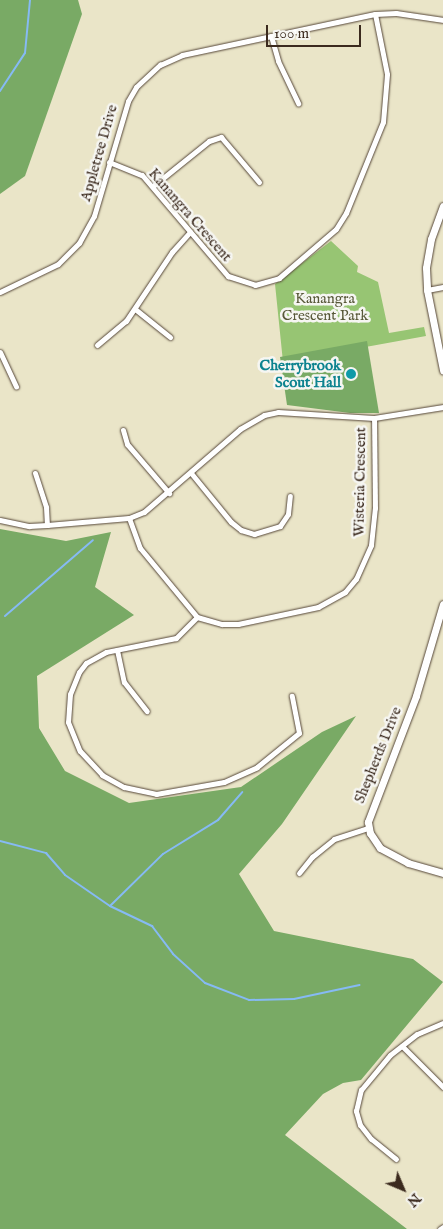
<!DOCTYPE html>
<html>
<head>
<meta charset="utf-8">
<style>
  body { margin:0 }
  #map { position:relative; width:443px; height:1229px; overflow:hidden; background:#eae5c8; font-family:"IM FELL English",serif }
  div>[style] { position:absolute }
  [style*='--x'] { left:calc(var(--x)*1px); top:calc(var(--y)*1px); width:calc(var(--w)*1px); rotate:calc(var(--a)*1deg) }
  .green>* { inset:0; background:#97c573 }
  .forest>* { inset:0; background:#79aa65 }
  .stream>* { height:2px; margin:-1px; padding:0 1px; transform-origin:1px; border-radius:1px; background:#86baf4 }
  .roads { filter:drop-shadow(0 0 1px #554638) drop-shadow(0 0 1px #554638) }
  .minor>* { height:5px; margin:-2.5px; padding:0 2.5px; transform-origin:2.5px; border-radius:2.5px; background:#fff }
  .secondary>* { height:7px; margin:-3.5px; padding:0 3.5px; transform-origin:3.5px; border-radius:3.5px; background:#fff }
  .dots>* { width:14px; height:14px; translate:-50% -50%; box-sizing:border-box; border:2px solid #f6f6f2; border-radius:50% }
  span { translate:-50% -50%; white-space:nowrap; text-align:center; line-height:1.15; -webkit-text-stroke:5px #f6f6f2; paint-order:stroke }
  .street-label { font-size:15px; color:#3b2a1e }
  .park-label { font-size:15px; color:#575838 }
  .culture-label { font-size:15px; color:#0d838f; font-weight:700 }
  .right { translate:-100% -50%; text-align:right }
  .north { position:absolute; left:378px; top:1164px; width:50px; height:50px; -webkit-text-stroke:4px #f6f6f2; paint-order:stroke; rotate:135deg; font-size:14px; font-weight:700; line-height:20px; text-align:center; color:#3b2a1e }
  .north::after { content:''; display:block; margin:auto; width:18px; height:22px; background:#3b2a1e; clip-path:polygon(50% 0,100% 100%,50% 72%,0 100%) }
  .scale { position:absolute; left:266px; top:25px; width:95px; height:22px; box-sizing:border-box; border:2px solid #3b2a1e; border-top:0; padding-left:6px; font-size:15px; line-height:18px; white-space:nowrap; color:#3b2a1e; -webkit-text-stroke:4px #f6f6f2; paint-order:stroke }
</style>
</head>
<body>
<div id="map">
  <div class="green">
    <div style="clip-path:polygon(331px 241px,358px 266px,357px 272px,378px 282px,389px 333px,424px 327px,426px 336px,283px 362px,275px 284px)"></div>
  </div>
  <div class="forest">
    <div style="clip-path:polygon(0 0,78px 0,82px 14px,25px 176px,0 194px)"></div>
    <div style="clip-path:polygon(367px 341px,379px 413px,350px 413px,287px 405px,280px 357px)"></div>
    <div style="clip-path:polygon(0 529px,66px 541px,111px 532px,95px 587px,134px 615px,37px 676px,39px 728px,65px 771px,129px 803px,241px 787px,322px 732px,356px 716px,282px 824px,239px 874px,274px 931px,413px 959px,443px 982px,361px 1080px,343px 1083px,323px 1094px,285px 1135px,407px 1229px,0 1229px)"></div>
  </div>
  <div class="stream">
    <div style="--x:0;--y:91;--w:45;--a:-56.7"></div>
    <div style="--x:25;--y:53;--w:53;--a:-84.6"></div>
    <div style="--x:5;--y:616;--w:116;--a:-40.8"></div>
    <div style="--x:0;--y:841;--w:48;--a:14.6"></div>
    <div style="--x:46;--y:853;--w:29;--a:49"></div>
    <div style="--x:65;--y:875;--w:55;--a:34.6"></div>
    <div style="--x:110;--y:906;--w:47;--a:25.5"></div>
    <div style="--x:152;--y:926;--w:35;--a:53"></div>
    <div style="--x:173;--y:954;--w:43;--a:42.2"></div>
    <div style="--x:205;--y:983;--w:47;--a:21.1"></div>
    <div style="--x:249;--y:1000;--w:45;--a:-1.3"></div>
    <div style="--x:294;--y:999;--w:67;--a:-12"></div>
    <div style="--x:110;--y:906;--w:74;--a:-44.5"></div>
    <div style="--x:163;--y:854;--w:65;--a:-31.7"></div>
    <div style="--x:218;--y:820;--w:37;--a:-49"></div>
  </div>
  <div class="roads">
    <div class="minor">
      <div style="--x:271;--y:36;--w:26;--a:74"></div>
      <div style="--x:278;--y:61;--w:47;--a:64.5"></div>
      <div style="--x:109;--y:162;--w:35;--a:22"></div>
      <div style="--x:142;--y:175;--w:133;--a:49.6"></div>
      <div style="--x:228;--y:276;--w:28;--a:18"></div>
      <div style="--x:255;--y:285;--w:25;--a:-16"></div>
      <div style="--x:279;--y:278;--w:75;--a:-40.7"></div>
      <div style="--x:336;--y:229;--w:19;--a:-58"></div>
      <div style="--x:346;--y:213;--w:98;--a:-67.9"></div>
      <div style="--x:383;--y:122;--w:48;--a:-85.2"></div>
      <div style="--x:387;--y:74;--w:61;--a:-101.3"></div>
      <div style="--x:153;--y:186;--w:72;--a:-38.8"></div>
      <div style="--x:209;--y:141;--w:13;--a:-18"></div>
      <div style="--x:221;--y:137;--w:59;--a:49.8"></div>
      <div style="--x:427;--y:290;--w:16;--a:-11"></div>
      <div style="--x:0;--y:292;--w:64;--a:-25.8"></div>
      <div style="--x:58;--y:264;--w:30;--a:-45"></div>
      <div style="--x:79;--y:243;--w:31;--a:-61"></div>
      <div style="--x:94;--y:216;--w:120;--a:-73.5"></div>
      <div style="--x:128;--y:101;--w:16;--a:-60"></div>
      <div style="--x:136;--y:87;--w:33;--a:-43"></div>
      <div style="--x:160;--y:65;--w:24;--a:-24"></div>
      <div style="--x:182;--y:55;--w:197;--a:-12"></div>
      <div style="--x:375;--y:14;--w:21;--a:-3"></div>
      <div style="--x:396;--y:13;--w:48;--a:8.5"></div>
      <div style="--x:135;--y:309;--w:45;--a:38.7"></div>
      <div style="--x:97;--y:345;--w:38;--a:-40"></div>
      <div style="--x:126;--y:321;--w:83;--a:-56.3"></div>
      <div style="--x:172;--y:252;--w:27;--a:-48"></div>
      <div style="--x:0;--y:352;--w:38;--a:65"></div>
      <div style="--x:123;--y:430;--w:15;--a:74"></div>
      <div style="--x:127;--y:444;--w:65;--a:49.4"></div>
      <div style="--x:35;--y:473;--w:36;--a:72"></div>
      <div style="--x:46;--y:507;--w:18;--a:87"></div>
      <div style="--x:191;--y:473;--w:63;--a:50.8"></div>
      <div style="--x:231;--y:522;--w:13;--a:39"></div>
      <div style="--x:241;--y:530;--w:14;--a:17"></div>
      <div style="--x:254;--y:534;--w:27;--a:-17"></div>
      <div style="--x:280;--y:526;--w:14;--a:-56"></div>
      <div style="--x:288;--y:514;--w:18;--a:-84"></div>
      <div style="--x:129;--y:518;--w:32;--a:70"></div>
      <div style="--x:140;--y:548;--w:89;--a:50.4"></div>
      <div style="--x:197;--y:617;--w:26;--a:16"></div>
      <div style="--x:222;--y:624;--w:16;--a:0"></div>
      <div style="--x:238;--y:624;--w:82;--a:-12"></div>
      <div style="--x:318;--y:607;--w:31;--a:-29"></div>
      <div style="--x:345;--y:592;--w:17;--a:-50"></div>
      <div style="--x:356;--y:579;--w:37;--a:-66"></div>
      <div style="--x:371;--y:545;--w:37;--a:-84"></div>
      <div style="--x:375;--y:508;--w:90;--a:-90.6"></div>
      <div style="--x:0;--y:520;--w:30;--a:12"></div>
      <div style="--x:29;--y:526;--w:18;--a:-3"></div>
      <div style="--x:47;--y:525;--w:82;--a:-4.9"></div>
      <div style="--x:129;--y:518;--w:16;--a:-22"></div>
      <div style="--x:144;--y:512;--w:127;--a:-40.8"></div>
      <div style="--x:240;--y:429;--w:28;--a:-30"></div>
      <div style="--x:264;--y:415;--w:14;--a:-12"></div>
      <div style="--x:278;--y:412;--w:96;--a:3.6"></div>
      <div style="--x:374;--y:418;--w:70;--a:-9.1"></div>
      <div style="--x:197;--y:617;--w:30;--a:135"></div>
      <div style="--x:176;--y:638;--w:71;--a:168.7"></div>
      <div style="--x:106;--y:652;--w:23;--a:151"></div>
      <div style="--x:86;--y:663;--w:11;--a:128"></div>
      <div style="--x:79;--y:672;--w:24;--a:112"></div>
      <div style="--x:70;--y:694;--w:28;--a:94"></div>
      <div style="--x:68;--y:722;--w:31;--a:68"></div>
      <div style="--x:80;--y:751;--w:33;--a:47"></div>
      <div style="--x:102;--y:775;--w:25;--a:29"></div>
      <div style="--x:124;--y:787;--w:33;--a:12"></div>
      <div style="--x:156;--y:794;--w:69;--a:-10"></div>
      <div style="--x:224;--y:782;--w:36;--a:-24"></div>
      <div style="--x:257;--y:767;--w:54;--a:-39"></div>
      <div style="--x:299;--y:733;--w:38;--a:-101"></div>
      <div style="--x:117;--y:650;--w:33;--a:78"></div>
      <div style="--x:124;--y:682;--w:37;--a:52"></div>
      <div style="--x:299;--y:873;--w:21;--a:-51"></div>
      <div style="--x:312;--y:857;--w:28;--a:-39"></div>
      <div style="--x:334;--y:839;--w:36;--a:-18"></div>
      <div style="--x:402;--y:1046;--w:58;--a:45"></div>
      <div style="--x:396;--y:1159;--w:32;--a:-141"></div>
      <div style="--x:371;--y:1139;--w:18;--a:-128"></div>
      <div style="--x:360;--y:1125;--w:15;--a:-106"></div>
      <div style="--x:356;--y:1111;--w:22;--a:-77"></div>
      <div style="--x:361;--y:1090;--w:45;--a:-50.4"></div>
      <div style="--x:390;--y:1055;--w:34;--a:-38"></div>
      <div style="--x:417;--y:1034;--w:28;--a:-23"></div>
      <div style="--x:440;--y:1229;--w:4;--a:-34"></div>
    </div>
    <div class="secondary">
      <div style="--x:443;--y:206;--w:35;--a:110"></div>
      <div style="--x:431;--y:239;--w:29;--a:100"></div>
      <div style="--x:426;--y:268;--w:22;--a:87"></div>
      <div style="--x:427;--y:290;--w:82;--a:78.7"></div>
      <div style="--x:443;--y:604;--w:96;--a:106.4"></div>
      <div style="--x:416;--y:696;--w:135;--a:110.9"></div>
      <div style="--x:368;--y:822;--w:11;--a:80"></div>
      <div style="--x:370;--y:833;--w:18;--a:56"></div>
      <div style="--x:380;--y:848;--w:32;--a:28"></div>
      <div style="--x:408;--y:863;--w:36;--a:16"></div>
    </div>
  </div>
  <div class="dots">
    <div style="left:351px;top:374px;background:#0f9aa8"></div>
  </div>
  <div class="street-label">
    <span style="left:99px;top:153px;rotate:-74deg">Appletree Drive</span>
    <span style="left:190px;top:215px;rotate:49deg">Kanangra Crescent</span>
    <span style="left:360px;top:482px;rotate:-89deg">Wisteria Crescent</span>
    <span style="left:378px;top:755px;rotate:-68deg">Shepherds Drive</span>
  </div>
  <div class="park-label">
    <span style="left:325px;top:307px">Kanangra<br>Crescent Park</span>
  </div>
  <div class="culture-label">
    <span class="right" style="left:341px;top:374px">Cherrybrook<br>Scout Hall</span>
  </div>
  <div class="north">N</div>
  <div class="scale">100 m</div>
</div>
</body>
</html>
